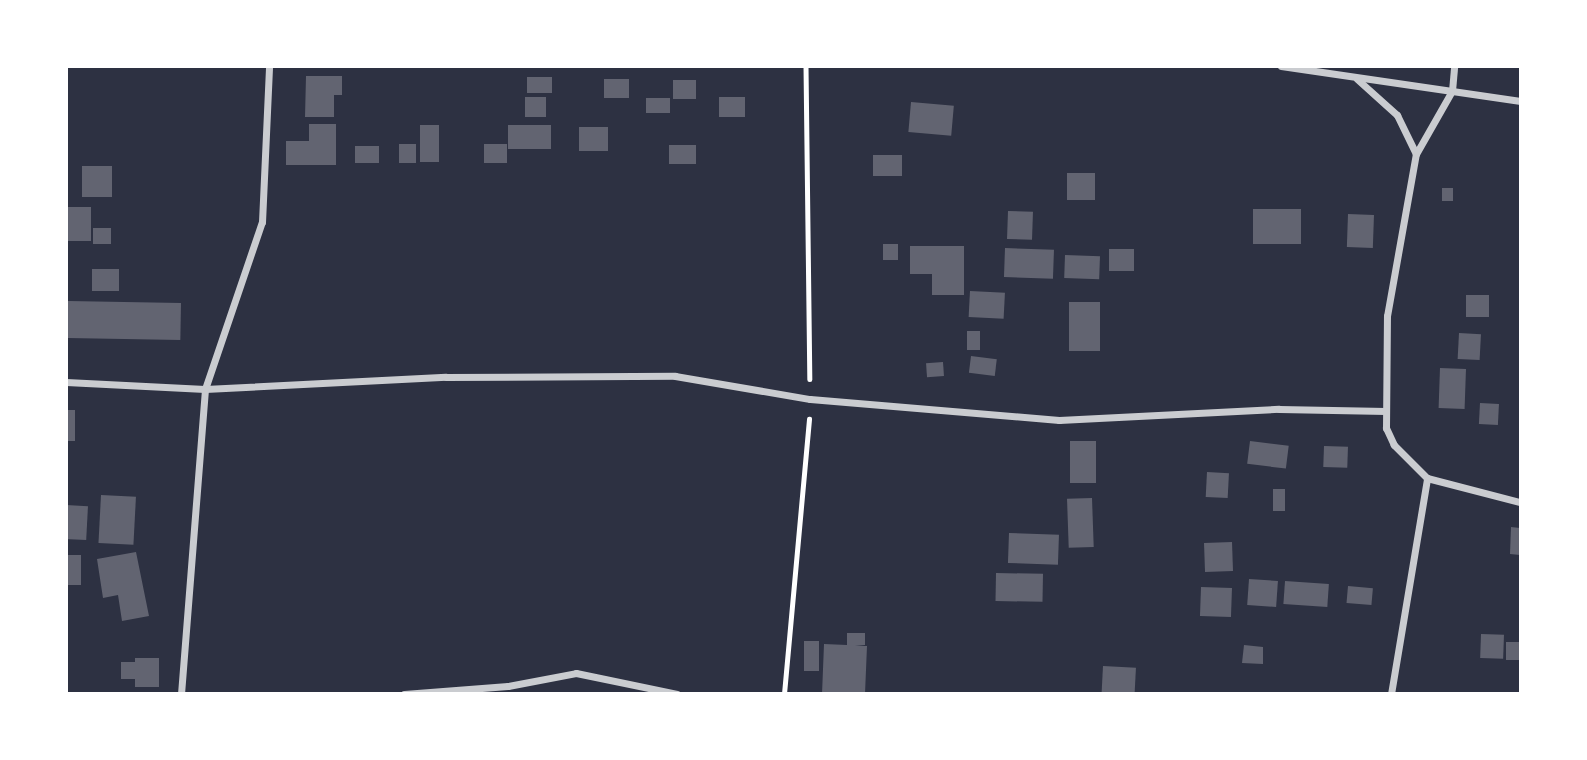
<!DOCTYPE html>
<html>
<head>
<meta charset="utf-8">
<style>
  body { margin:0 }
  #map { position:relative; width:1587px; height:760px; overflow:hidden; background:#2d3142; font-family:Raleway,sans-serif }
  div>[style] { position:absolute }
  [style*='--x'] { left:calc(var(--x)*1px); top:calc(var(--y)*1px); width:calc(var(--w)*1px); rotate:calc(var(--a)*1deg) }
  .building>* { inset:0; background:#626471; transform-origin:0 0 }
  .path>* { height:4.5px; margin:-2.25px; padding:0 2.25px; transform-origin:2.25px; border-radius:2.25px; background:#fff }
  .minor>* { height:7px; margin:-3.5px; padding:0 3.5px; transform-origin:3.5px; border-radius:3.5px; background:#caccd0 }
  span { translate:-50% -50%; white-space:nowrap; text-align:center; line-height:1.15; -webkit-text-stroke:7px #fff; paint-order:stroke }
  .frame { position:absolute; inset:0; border:68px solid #fff; pointer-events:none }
</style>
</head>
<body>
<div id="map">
  <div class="building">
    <div style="clip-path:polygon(306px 76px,342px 76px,342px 95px,334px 95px,334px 117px,305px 117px)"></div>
    <div style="left:552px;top:77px;width:16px;height:25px;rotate:90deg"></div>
    <div style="left:604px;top:79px;width:25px;height:19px"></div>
    <div style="left:673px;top:80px;width:23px;height:19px"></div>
    <div style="left:525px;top:97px;width:21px;height:20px"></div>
    <div style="left:719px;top:97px;width:26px;height:20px"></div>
    <div style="left:646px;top:98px;width:24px;height:15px"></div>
    <div style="left:911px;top:102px;width:43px;height:30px;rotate:5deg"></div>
    <div style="clip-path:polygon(309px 124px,336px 124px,336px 165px,286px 165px,286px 141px,309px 141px)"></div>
    <div style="left:420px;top:125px;width:19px;height:37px"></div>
    <div style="left:508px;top:125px;width:43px;height:24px"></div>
    <div style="left:579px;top:127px;width:29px;height:24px"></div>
    <div style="left:399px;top:144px;width:17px;height:19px"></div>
    <div style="left:484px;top:144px;width:23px;height:19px"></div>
    <div style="left:669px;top:145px;width:27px;height:19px"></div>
    <div style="left:355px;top:146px;width:24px;height:17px"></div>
    <div style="left:873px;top:155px;width:29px;height:21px"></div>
    <div style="left:82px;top:166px;width:30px;height:31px"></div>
    <div style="left:1067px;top:173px;width:28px;height:27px"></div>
    <div style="left:1453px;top:188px;width:13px;height:11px;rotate:90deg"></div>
    <div style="left:66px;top:207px;width:25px;height:34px"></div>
    <div style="left:1253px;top:209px;width:48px;height:35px"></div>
    <div style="left:1008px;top:211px;width:25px;height:28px;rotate:2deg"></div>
    <div style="left:1348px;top:214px;width:26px;height:33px;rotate:2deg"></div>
    <div style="left:93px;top:228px;width:18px;height:16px"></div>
    <div style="left:883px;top:244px;width:15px;height:16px"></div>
    <div style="clip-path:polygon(910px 246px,964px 246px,964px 295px,932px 295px,932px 274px,910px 274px)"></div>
    <div style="left:1005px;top:248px;width:49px;height:29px;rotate:2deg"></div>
    <div style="left:1109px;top:249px;width:25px;height:22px"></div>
    <div style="left:1065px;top:255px;width:35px;height:23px;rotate:2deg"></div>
    <div style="left:92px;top:269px;width:27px;height:22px"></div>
    <div style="left:970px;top:291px;width:35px;height:26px;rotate:3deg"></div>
    <div style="left:1489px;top:295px;width:22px;height:23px;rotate:90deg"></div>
    <div style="left:68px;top:301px;width:113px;height:37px;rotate:1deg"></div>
    <div style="left:1069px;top:302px;width:31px;height:49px"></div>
    <div style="left:967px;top:331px;width:13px;height:19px"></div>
    <div style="left:1459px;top:333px;width:22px;height:26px;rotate:3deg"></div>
    <div style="left:971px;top:356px;width:26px;height:17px;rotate:7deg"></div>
    <div style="left:943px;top:362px;width:14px;height:17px;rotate:86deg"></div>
    <div style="left:1440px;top:368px;width:26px;height:40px;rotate:2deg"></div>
    <div style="left:1480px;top:403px;width:19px;height:21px;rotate:3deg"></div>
    <div style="left:66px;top:410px;width:9px;height:31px"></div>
    <div style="left:1070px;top:441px;width:26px;height:42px"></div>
    <div style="left:1250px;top:441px;width:39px;height:23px;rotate:7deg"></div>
    <div style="left:1324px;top:446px;width:24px;height:21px;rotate:2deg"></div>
    <div style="left:1207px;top:472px;width:22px;height:25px;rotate:3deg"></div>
    <div style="left:1273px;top:489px;width:12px;height:22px"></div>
    <div style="left:101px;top:495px;width:35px;height:48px;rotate:3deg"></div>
    <div style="left:1092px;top:498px;width:49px;height:25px;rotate:88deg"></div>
    <div style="left:66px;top:505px;width:22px;height:34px;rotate:3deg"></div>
    <div style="clip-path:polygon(1511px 527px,1520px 528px,1520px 555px,1510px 554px)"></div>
    <div style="left:1009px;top:533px;width:50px;height:30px;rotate:2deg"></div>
    <div style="left:1232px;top:542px;width:29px;height:28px;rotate:88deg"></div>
    <div style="clip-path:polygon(136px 552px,149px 616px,122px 621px,118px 595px,103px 598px,97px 559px)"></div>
    <div style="left:66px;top:555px;width:15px;height:30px"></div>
    <div style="left:996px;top:573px;width:47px;height:28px;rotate:1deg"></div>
    <div style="left:1249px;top:579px;width:29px;height:26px;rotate:4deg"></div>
    <div style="left:1285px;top:581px;width:44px;height:23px;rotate:4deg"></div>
    <div style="left:1348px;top:586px;width:25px;height:17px;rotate:5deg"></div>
    <div style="left:1201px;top:587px;width:31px;height:29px;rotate:2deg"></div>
    <div style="clip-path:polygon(847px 633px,865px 633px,865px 645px,855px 646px,867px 646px,865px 694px,822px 694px,824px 644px,847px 645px)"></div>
    <div style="left:1481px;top:634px;width:23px;height:24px;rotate:2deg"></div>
    <div style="left:804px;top:641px;width:15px;height:30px"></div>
    <div style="left:1506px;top:642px;width:14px;height:18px"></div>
    <div style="clip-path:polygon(1244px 645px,1263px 647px,1263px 664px,1242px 663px)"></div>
    <div style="clip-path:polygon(135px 658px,159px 658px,159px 687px,135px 687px,135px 679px,121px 679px,121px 662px,135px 662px)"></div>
    <div style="left:1103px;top:666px;width:33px;height:28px;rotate:3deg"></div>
  </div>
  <div class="path">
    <div style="--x:806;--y:66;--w:313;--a:89.3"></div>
    <div style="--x:784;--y:694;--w:276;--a:-84.8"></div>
  </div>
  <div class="minor">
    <div style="--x:1281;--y:66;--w:242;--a:8.3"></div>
    <div style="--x:1357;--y:79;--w:54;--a:42"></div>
    <div style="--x:1397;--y:115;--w:43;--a:64"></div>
    <div style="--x:66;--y:382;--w:139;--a:2.9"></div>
    <div style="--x:205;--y:389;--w:241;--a:-2.9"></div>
    <div style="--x:446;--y:377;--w:229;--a:-0.3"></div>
    <div style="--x:675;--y:376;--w:137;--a:9.7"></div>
    <div style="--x:810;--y:399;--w:250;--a:4.8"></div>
    <div style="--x:1059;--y:420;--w:220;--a:-2.9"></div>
    <div style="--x:1279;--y:409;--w:107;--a:1.1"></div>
    <div style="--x:1427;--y:478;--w:96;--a:14.5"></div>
    <div style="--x:181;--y:694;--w:306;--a:-85.5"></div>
    <div style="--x:205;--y:389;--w:176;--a:-71.2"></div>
    <div style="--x:262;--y:222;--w:156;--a:-87.4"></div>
    <div style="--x:404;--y:694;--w:104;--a:-4.4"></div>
    <div style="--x:508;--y:686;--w:69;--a:-10.8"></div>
    <div style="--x:576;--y:673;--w:103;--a:11.7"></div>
    <div style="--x:1391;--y:694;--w:219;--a:-80.5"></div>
    <div style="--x:1427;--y:478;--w:47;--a:-135"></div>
    <div style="--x:1394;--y:445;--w:19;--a:-115"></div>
    <div style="--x:1386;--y:428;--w:112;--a:-89.5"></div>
    <div style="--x:1387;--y:316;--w:165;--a:-79.9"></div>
    <div style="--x:1416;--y:154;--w:73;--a:-60.3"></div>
    <div style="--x:1452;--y:91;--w:25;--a:-85"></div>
  </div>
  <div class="frame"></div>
</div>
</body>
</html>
